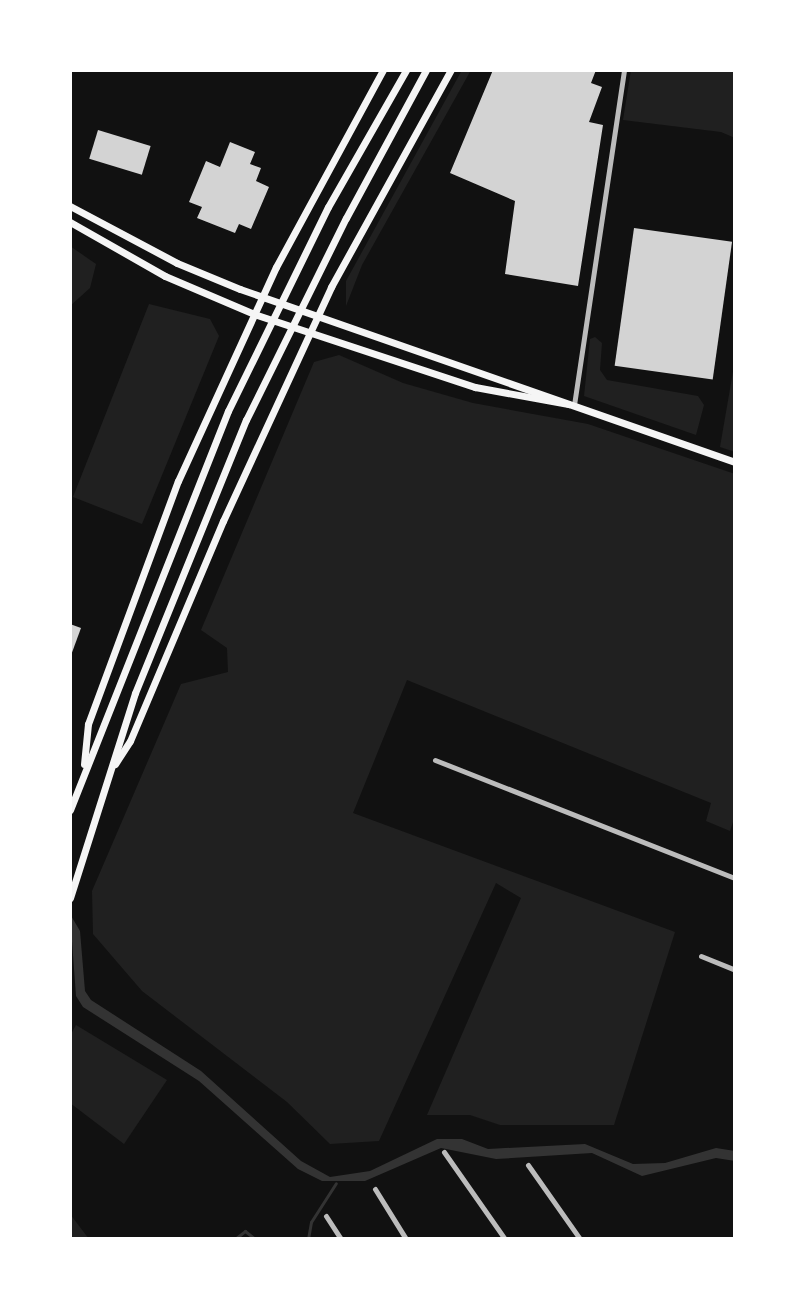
<!DOCTYPE html>
<html>
<head>
<meta charset="utf-8">
<style>
  body { margin:0 }
  #map { position:relative; width:805px; height:1309px; overflow:hidden; background:#111; font-family:"Exo 2",sans-serif }
  div>[style] { position:absolute }
  [style*='--x'] { left:calc(var(--x)*1px); top:calc(var(--y)*1px); width:calc(var(--w)*1px); rotate:calc(var(--a)*1deg) }
  .green>* { inset:0; background:#202020 }
  .water>* { inset:0; background:#333 }
  .stream>* { height:3px; margin:-1.5px; padding:0 1.5px; transform-origin:1.5px; border-radius:1.5px; background:#333 }
  .building>* { inset:0; background:#d3d3d3; transform-origin:0 0 }
  .minor>* { height:5px; margin:-2.5px; padding:0 2.5px; transform-origin:2.5px; border-radius:2.5px; background:#bcbcbc }
  .secondary>* { height:7px; margin:-3.5px; padding:0 3.5px; transform-origin:3.5px; border-radius:3.5px; background:#f5f5f5 }
  span { translate:-50% -50%; white-space:nowrap; text-align:center; line-height:1.15; -webkit-text-stroke:6px #fff; paint-order:stroke }
  .frame { position:absolute; inset:0; border:72px solid #fff; pointer-events:none }
</style>
</head>
<body>
<div id="map">
  <div class="green">
    <div style="clip-path:polygon(462px 70px,471px 70px,362px 265px,346px 306px,346px 281px)"></div>
    <div style="clip-path:polygon(631px 70px,735px 70px,735px 138px,721px 132px,623px 120px)"></div>
    <div style="clip-path:polygon(70px 246px,96px 264px,90px 288px,70px 306px)"></div>
    <div style="clip-path:polygon(149px 304px,210px 319px,219px 336px,142px 524px,73px 497px)"></div>
    <div style="clip-path:polygon(595px 337px,602px 343px,600px 370px,607px 380px,698px 396px,704px 405px,696px 435px,584px 396px,590px 339px)"></div>
    <div style="clip-path:polygon(339px 355px,403px 383px,473px 403px,588px 424px,735px 474px,735px 816px,730px 831px,706px 821px,711px 803px,407px 680px,353px 813px,675px 932px,614px 1125px,500px 1125px,470px 1115px,427px 1115px,521px 898px,496px 883px,379px 1141px,330px 1144px,287px 1102px,142px 991px,93px 934px,92px 891px,181px 684px,228px 672px,227px 648px,201px 630px,314px 362px)"></div>
    <div style="clip-path:polygon(735px 360px,735px 452px,720px 447px)"></div>
    <div style="clip-path:polygon(76px 1025px,167px 1080px,124px 1144px,70px 1103px,70px 1036px)"></div>
    <div style="clip-path:polygon(70px 1214px,89px 1239px,70px 1239px)"></div>
  </div>
  <div class="water">
    <div style="clip-path:polygon(70px 914px,80px 931px,85px 991px,91px 1000px,201px 1071px,301px 1161px,330px 1177px,370px 1171px,437px 1139px,462px 1139px,488px 1149px,585px 1144px,633px 1164px,665px 1163px,716px 1148px,735px 1151px,735px 1161px,716px 1158px,642px 1176px,592px 1153px,496px 1159px,441px 1148px,365px 1181px,322px 1181px,298px 1169px,199px 1081px,83px 1007px,76px 996px)"></div>
  </div>
  <div class="stream">
    <div style="--x:235;--y:1239;--w:13;--a:-39"></div>
    <div style="--x:245;--y:1231;--w:13;--a:39"></div>
    <div style="--x:308;--y:1239;--w:17;--a:-80"></div>
    <div style="--x:311;--y:1222;--w:46;--a:-57.3"></div>
  </div>
  <div class="building">
    <div style="clip-path:polygon(493px 70px,596px 70px,591px 83px,602px 87px,589px 122px,603px 125px,578px 286px,505px 274px,515px 201px,450px 173px)"></div>
    <div style="left:98px;top:130px;width:55px;height:30px;rotate:17deg"></div>
    <div style="clip-path:polygon(230px 142px,255px 152px,250px 164px,261px 168px,256px 181px,269px 187px,251px 229px,239px 224px,235px 233px,197px 218px,202px 207px,189px 202px,206px 161px,220px 167px)"></div>
    <div style="left:634px;top:228px;width:99px;height:139px;rotate:8deg"></div>
    <div style="clip-path:polygon(70px 624px,81px 628px,70px 658px)"></div>
  </div>
  <div class="minor">
    <div style="--x:574;--y:405;--w:339;--a:-81.5"></div>
    <div style="--x:435;--y:760;--w:322;--a:21.5"></div>
    <div style="--x:701;--y:956;--w:37;--a:22"></div>
    <div style="--x:444;--y:1152;--w:106;--a:55"></div>
    <div style="--x:528;--y:1165;--w:90;--a:54.9"></div>
    <div style="--x:375;--y:1189;--w:59;--a:58.2"></div>
    <div style="--x:326;--y:1216;--w:27;--a:57"></div>
  </div>
  <div class="secondary">
    <div style="--x:70;--y:206;--w:121;--a:28"></div>
    <div style="--x:177;--y:263;--w:68;--a:22.4"></div>
    <div style="--x:240;--y:289;--w:524;--a:19.26"></div>
    <div style="--x:70;--y:222;--w:109;--a:29.6"></div>
    <div style="--x:165;--y:276;--w:97;--a:23.1"></div>
    <div style="--x:254;--y:314;--w:233;--a:18.3"></div>
    <div style="--x:475;--y:387;--w:95;--a:10.4"></div>
    <div style="--x:84;--y:764;--w:40;--a:-84.3"></div>
    <div style="--x:88;--y:724;--w:259;--a:-69.7"></div>
    <div style="--x:178;--y:481;--w:235;--a:-65.4"></div>
    <div style="--x:276;--y:267;--w:224;--a:-61.5"></div>
    <div style="--x:115;--y:764;--w:27;--a:-57"></div>
    <div style="--x:130;--y:741;--w:239;--a:-67.1"></div>
    <div style="--x:223;--y:521;--w:258;--a:-65.2"></div>
    <div style="--x:331;--y:287;--w:248;--a:-61.1"></div>
    <div style="--x:70;--y:810;--w:429;--a:-68.4"></div>
    <div style="--x:228;--y:411;--w:227;--a:-63.9"></div>
    <div style="--x:328;--y:207;--w:158;--a:-60.3"></div>
    <div style="--x:70;--y:898;--w:215;--a:-72.4"></div>
    <div style="--x:135;--y:693;--w:295;--a:-67.9"></div>
    <div style="--x:246;--y:420;--w:225;--a:-63.7"></div>
    <div style="--x:346;--y:218;--w:168;--a:-61.6"></div>
  </div>
  <div class="frame"></div>
</div>
</body>
</html>
